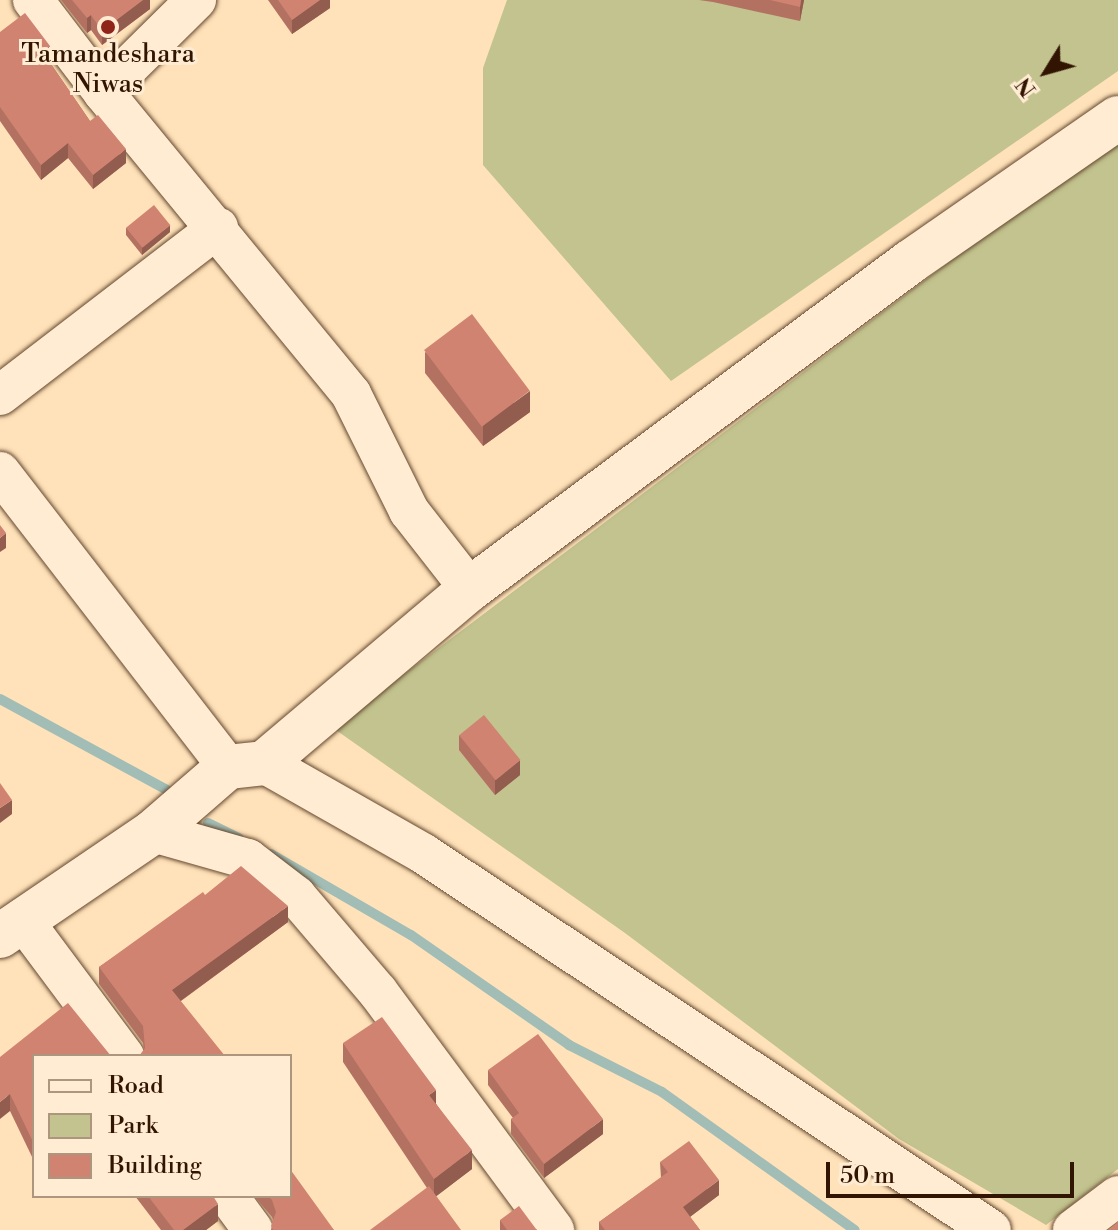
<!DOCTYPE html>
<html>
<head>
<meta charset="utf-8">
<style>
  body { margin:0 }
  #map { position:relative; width:1118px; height:1230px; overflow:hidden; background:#ffe2b9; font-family:"Libre Bodoni",serif }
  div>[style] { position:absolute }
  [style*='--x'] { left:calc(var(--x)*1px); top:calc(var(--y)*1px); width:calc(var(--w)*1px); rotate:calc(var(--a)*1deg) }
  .green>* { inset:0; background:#c2c38e }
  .stream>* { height:10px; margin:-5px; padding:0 5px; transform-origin:5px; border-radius:5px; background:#a1bdb5 }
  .roads { filter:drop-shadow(0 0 2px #64482f) drop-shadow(0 0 2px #64482f) }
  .minor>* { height:40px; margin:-20px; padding:0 20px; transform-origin:20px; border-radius:20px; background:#ffecd2 }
  .tertiary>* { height:44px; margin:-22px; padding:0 22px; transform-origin:22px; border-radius:22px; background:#ffecd2 }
  .wall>* { inset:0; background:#b37161 }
  .shaded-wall>* { inset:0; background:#925c4f; transform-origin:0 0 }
  .building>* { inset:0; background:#d08371; transform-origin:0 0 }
  .dots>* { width:22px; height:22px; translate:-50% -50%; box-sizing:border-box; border:4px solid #ffecd2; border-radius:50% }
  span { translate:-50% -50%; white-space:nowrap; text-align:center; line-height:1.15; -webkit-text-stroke:6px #ffecd2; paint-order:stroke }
  .poi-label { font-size:26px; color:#311401 }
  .legend { position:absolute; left:32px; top:1054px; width:260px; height:144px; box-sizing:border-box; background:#ffecd2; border:2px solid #ad967e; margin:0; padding:10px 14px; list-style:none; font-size:24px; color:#311401 }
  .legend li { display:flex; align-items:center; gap:16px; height:40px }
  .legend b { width:40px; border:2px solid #ad967e }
  .north { position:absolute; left:1006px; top:32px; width:80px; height:80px; -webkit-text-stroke:6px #ffecd2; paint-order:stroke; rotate:233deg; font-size:22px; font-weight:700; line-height:32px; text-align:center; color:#311401 }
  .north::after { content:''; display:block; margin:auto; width:28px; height:36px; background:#311401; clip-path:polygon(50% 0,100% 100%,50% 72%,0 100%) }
  .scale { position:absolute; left:826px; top:1162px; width:248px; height:36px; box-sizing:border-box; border:4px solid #311401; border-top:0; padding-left:10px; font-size:24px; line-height:28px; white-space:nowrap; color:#311401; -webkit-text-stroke:6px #ffecd2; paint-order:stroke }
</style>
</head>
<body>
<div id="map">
  <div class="green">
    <div style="clip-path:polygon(507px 0,1118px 0,1118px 71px,671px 381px,483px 165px,483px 68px)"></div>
    <div style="clip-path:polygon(1118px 126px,1118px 1169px,1046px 1225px,899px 1139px,625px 933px,333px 728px,1023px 206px)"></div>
  </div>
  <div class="stream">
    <div style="--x:0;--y:699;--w:190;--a:28.6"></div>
    <div style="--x:208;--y:823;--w:34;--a:26"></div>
    <div style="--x:271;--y:854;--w:162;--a:30.1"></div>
    <div style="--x:411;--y:935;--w:193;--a:34.8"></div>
    <div style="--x:569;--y:1045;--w:104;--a:26.8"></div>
    <div style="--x:662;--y:1092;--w:237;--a:35.6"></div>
  </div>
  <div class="roads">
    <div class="minor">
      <div style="--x:33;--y:0;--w:116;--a:52.7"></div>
      <div style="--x:103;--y:92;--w:391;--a:50.6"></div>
      <div style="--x:351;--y:394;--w:131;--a:63.6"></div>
      <div style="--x:409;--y:511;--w:99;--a:52"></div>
      <div style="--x:103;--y:92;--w:131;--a:-44.7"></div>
      <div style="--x:0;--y:395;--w:275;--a:-37.5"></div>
      <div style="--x:0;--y:472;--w:373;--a:52.3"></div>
      <div style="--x:264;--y:763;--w:184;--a:29.6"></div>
      <div style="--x:424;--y:854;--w:680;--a:33.55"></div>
      <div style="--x:153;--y:832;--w:99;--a:15.9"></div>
      <div style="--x:248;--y:859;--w:61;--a:37.6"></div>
      <div style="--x:296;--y:896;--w:126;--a:49.5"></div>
      <div style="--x:378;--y:992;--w:296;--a:53.5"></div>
      <div style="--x:22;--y:919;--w:171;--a:53.3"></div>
      <div style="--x:228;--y:1196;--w:42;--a:53.7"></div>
      <div style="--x:1073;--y:1230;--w:56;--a:-37.1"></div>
    </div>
    <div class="tertiary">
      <div style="--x:0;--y:936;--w:185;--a:-34.2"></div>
      <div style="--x:153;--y:832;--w:99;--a:-40.9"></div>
      <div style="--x:228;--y:767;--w:36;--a:-6"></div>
      <div style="--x:264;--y:763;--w:270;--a:-40.2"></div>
      <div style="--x:470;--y:589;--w:548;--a:-36.62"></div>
      <div style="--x:910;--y:262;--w:253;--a:-34.7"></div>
    </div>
  </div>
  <div class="wall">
    <div style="clip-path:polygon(61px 0,150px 0,150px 9px,102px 45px,91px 30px,87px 33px)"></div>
    <div style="clip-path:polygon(268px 0,330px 0,330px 8px,292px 34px)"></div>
    <div style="clip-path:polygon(699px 0,804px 0,800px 21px,713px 2px)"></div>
    <div style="clip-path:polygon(0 32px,50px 60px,49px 61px,90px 121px,126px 163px,93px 189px,68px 158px,41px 180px,0 121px)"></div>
    <div style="clip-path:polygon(126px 228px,170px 232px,142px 255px,126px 235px)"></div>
    <div style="clip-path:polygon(425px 352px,530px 412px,483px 446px,425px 373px)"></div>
    <div style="clip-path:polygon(459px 735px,520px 775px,495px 795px,459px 750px)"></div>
    <div style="clip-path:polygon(205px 895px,288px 922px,181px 1001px,144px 1050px,143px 1043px,99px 984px,99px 967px)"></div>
    <div style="clip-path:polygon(343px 1043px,436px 1104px,472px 1169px,436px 1196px,427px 1188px,343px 1062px)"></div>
    <div style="clip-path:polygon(111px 1056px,34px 1161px,10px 1111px,0 1057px)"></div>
    <div style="clip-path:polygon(488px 1070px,603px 1134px,544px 1178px,511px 1134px,511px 1119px,513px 1118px,488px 1085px)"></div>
    <div style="clip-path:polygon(660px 1162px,719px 1195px,690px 1217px,700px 1230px,599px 1230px,599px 1222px,661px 1178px)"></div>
    <div style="clip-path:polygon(135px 1196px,213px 1196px,218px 1221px,206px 1230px,161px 1230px)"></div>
    <div style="clip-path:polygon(254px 1196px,290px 1196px,334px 1230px,271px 1230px,273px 1220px,272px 1217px)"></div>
    <div style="clip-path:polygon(500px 1220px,536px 1229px,537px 1230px,500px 1230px)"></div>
  </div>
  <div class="shaded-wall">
    <div style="clip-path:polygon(143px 0,150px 0,150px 9px,102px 45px,102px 31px)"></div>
    <div style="clip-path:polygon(320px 0,330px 0,330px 8px,292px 34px,292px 20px)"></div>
    <div style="clip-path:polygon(801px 0,804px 0,800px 21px,800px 7px)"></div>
    <div style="clip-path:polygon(91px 15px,91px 30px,87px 33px,87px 18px)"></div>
    <div style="clip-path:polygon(50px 46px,50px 60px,42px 66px,42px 51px)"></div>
    <div style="clip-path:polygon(68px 143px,68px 158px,41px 180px,41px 165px)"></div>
    <div style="clip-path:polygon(126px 149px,126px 163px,93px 189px,93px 175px)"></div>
    <div style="clip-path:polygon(170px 225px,170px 232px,142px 255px,142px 247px)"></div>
    <div style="clip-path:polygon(530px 391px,530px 412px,483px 446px,483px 425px)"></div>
    <div style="clip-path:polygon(6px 533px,6px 548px,0 552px,0 538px)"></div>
    <div style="clip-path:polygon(520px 760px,520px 775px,495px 795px,495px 780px)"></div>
    <div style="clip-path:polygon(12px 800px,12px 814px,0 823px,0 808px)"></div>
    <div style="clip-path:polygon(288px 906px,288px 922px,172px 1007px,172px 990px)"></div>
    <div style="clip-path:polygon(436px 1090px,436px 1109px,429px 1095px)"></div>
    <div style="clip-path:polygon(10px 1094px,10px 1111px,0 1119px,0 1102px)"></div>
    <div style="clip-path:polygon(603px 1119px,603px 1134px,544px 1178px,544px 1164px)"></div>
    <div style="left:291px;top:1148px;width:16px;height:1px;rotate:90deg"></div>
    <div style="clip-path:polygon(472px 1150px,472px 1169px,434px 1198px,434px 1179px)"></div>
    <div style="clip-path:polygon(719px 1180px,719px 1195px,683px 1222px,683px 1207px)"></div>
    <div style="clip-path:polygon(218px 1204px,218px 1221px,206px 1230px,183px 1230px)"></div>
  </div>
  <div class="building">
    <div style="clip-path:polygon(72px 0,143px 0,102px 31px,91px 15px,87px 18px)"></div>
    <div style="clip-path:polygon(278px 0,320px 0,292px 20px)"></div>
    <div style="clip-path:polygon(770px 0,801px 0,800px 7px)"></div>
    <div style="clip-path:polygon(25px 13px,50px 46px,42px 51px,90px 121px,98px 115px,126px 149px,93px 175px,68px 143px,41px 165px,0 107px,0 32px)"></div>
    <div style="left:154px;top:205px;width:26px;height:36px;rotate:51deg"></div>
    <div style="left:472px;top:314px;width:96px;height:60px;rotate:53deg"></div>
    <div style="clip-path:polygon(0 525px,6px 533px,0 538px)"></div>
    <div style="left:484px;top:715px;width:58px;height:32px;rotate:51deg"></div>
    <div style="clip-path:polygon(0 783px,12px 800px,0 808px)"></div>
    <div style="clip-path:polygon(241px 866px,288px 906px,172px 990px,225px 1056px,139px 1056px,145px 1048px,143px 1026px,99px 967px,203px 892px,205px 895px)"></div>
    <div style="clip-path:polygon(68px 1003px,111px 1056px,34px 1056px,34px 1144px,10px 1094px,0 1102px,0 1057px)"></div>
    <div style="clip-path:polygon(382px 1017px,436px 1090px,429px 1095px,472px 1150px,434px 1179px,343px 1043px)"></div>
    <div style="clip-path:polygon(538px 1034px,603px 1119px,544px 1164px,511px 1119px,519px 1113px,488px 1070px)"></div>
    <div style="clip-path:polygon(689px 1141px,719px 1180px,683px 1207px,700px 1230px,605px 1230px,599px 1222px,668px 1172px,660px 1162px)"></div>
    <div style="clip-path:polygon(290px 1169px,334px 1230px,273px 1230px,271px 1226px,276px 1212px,272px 1200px,268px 1196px,290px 1196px)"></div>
    <div style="clip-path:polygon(429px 1186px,461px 1230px,370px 1230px)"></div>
    <div style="clip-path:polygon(148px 1196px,213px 1196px,218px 1204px,183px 1230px,174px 1230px)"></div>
    <div style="clip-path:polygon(519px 1206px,536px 1229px,537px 1230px,507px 1230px,500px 1220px)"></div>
    <div style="clip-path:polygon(1118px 1222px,1118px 1230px,1108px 1230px)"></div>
  </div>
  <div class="dots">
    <div style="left:108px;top:27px;background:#8f2418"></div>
  </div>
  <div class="poi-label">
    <span style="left:108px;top:70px">Tamandeshara<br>Niwas</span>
  </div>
  <ul class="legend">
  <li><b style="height:10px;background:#ffecd2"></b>Road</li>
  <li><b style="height:22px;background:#c2c38e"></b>Park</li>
  <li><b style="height:22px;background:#d08371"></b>Building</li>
  </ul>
  <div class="north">N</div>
  <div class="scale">50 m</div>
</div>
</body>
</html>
